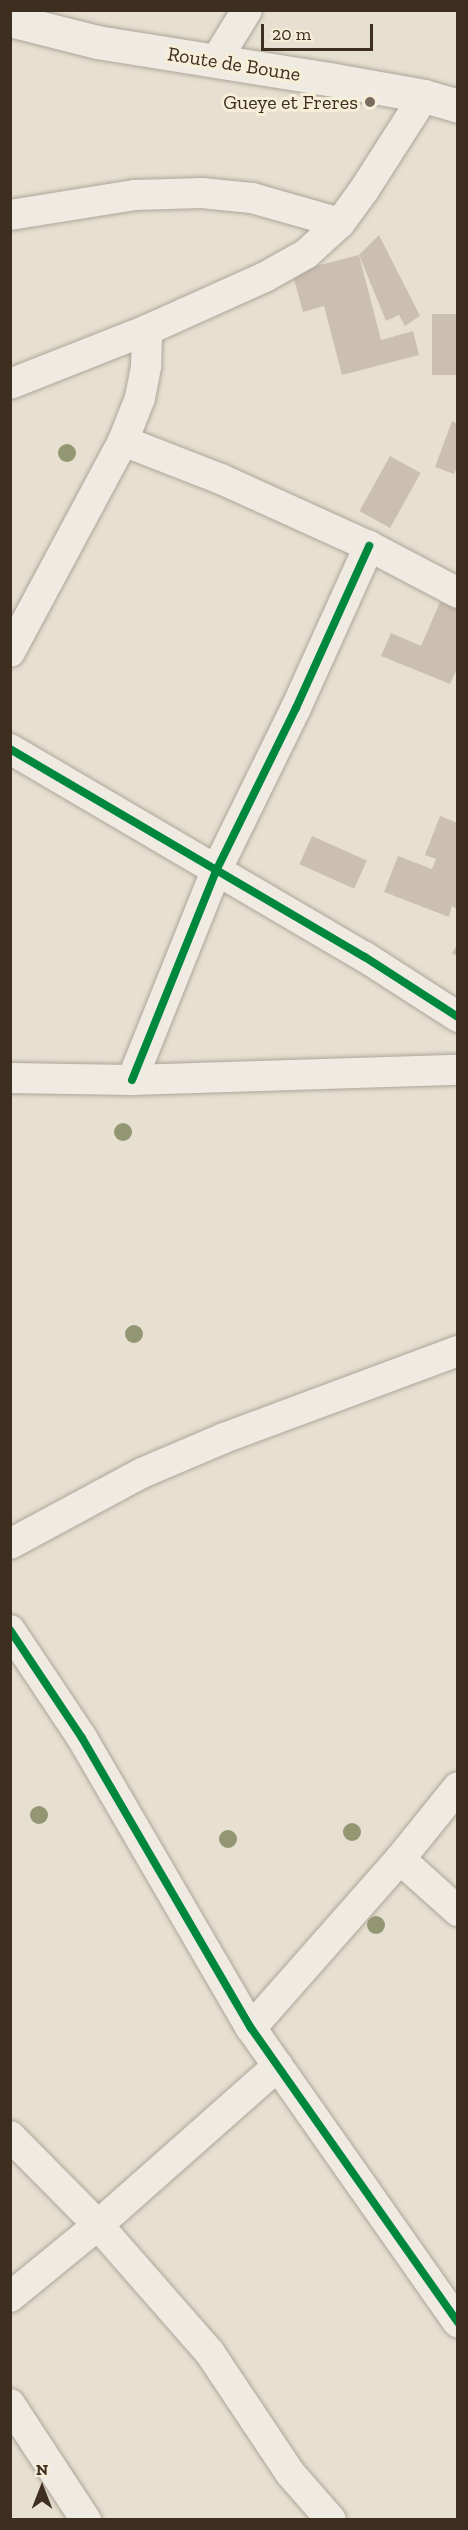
<!DOCTYPE html>
<html>
<head>
<meta charset="utf-8">
<style>
  body { margin:0 }
  #map { position:relative; width:468px; height:2530px; overflow:hidden; background:#e7e0d1; font-family:"Zilla Slab",serif }
  div>[style] { position:absolute }
  [style*='--x'] { left:calc(var(--x)*1px); top:calc(var(--y)*1px); width:calc(var(--w)*1px); rotate:calc(var(--a)*1deg) }
  .building>* { inset:0; background:#cbbfb2; transform-origin:0 0 }
  .roads { filter:drop-shadow(0 0 2px #ada599) drop-shadow(0 0 2px #ada599) }
  .minor>* { height:30px; margin:-15px; padding:0 15px; transform-origin:15px; border-radius:15px; background:#efebe3 }
  .tertiary>* { height:33px; margin:-16.5px; padding:0 16.5px; transform-origin:16.5px; border-radius:16.5px; background:#efebe3 }
  .cycleway>* { height:8px; margin:-4px; padding:0 4px; transform-origin:4px; border-radius:4px; background:#00873e }
  .trees>* { width:18px; height:18px; margin:-9px; border-radius:50%; background:#929673 }
  .dots>* { width:16px; height:16px; translate:-50% -50%; box-sizing:border-box; border:3px solid #f7eed8; border-radius:50% }
  span { translate:-50% -50%; white-space:nowrap; text-align:center; line-height:1.15; -webkit-text-stroke:6px #f7eed8; paint-order:stroke }
  .street-label { font-size:20px; color:#3d2e20 }
  .poi-label { font-size:20px; color:#3d2e20 }
  .right { translate:-100% -50%; text-align:right }
  .frame { position:absolute; inset:0; border:12px solid #3d2e20; pointer-events:none }
  .north { position:absolute; left:12px; top:2458px; width:60px; height:60px; -webkit-text-stroke:4px #f7eed8; paint-order:stroke; rotate:0deg; font-size:16px; font-weight:700; line-height:24px; text-align:center; color:#3d2e20 }
  .north::after { content:''; display:block; margin:auto; width:21px; height:27px; background:#3d2e20; clip-path:polygon(50% 0,100% 100%,50% 72%,0 100%) }
  .scale { position:absolute; left:261px; top:24px; width:112px; height:27px; box-sizing:border-box; border:3px solid #3d2e20; border-top:0; padding-left:8px; font-size:18px; line-height:21px; white-space:nowrap; color:#3d2e20; -webkit-text-stroke:4px #f7eed8; paint-order:stroke }
</style>
</head>
<body>
<div id="map">
  <div class="building">
    <div style="clip-path:polygon(379px 235px,420px 316px,405px 326px,399px 315px,386px 321px,359px 255px)"></div>
    <div style="clip-path:polygon(359px 255px,381px 340px,413px 331px,419px 355px,342px 375px,324px 306px,303px 312px,292px 272px)"></div>
    <div style="left:458px;top:314px;width:61px;height:26px;rotate:90deg"></div>
    <div style="clip-path:polygon(452px 421px,458px 424px,458px 465px,454px 474px,435px 467px)"></div>
    <div style="left:390px;top:456px;width:35px;height:63px;rotate:29deg"></div>
    <div style="clip-path:polygon(440px 602px,458px 609px,458px 667px,450px 684px,381px 656px,391px 633px,421px 646px)"></div>
    <div style="clip-path:polygon(440px 816px,458px 823px,458px 910px,452px 906px,449px 917px,384px 892px,398px 856px,432px 869px,436px 859px,425px 855px)"></div>
    <div style="left:312px;top:836px;width:60px;height:31px;rotate:24deg"></div>
    <div style="clip-path:polygon(458px 943px,458px 957px,452px 953px)"></div>
  </div>
  <div class="roads">
    <div class="minor">
      <div style="--x:215;--y:62;--w:61;--a:-58.4"></div>
      <div style="--x:10;--y:215;--w:127;--a:-9.1"></div>
      <div style="--x:135;--y:195;--w:67;--a:-1.7"></div>
      <div style="--x:202;--y:193;--w:50;--a:5.7"></div>
      <div style="--x:252;--y:198;--w:91;--a:15.9"></div>
      <div style="--x:10;--y:384;--w:147;--a:-21.5"></div>
      <div style="--x:147;--y:330;--w:129;--a:-24.2"></div>
      <div style="--x:265;--y:277;--w:47;--a:-29.3"></div>
      <div style="--x:306;--y:254;--w:46;--a:-42.4"></div>
      <div style="--x:340;--y:223;--w:41;--a:-54"></div>
      <div style="--x:364;--y:190;--w:112;--a:-57.4"></div>
      <div style="--x:123;--y:441;--w:105;--a:21.2"></div>
      <div style="--x:221;--y:479;--w:162;--a:24.4"></div>
      <div style="--x:369;--y:546;--w:101;--a:27.8"></div>
      <div style="--x:10;--y:652;--w:239;--a:-61.8"></div>
      <div style="--x:123;--y:441;--w:46;--a:-68.4"></div>
      <div style="--x:140;--y:398;--w:33;--a:-79"></div>
      <div style="--x:146;--y:366;--w:36;--a:-88"></div>
      <div style="--x:10;--y:749;--w:411;--a:30.4"></div>
      <div style="--x:365;--y:957;--w:111;--a:32.8"></div>
      <div style="--x:10;--y:1078;--w:122;--a:0.9"></div>
      <div style="--x:132;--y:1080;--w:326;--a:-1.8"></div>
      <div style="--x:132;--y:1080;--w:227;--a:-68.1"></div>
      <div style="--x:217;--y:869;--w:179;--a:-63.9"></div>
      <div style="--x:296;--y:708;--w:178;--a:-65.7"></div>
      <div style="--x:10;--y:1544;--w:150;--a:-28.3"></div>
      <div style="--x:142;--y:1473;--w:89;--a:-23.1"></div>
      <div style="--x:224;--y:1438;--w:250;--a:-20.4"></div>
      <div style="--x:10;--y:1630;--w:130;--a:56.3"></div>
      <div style="--x:82;--y:1738;--w:336;--a:59.8"></div>
      <div style="--x:251;--y:2028;--w:360;--a:54.9"></div>
      <div style="--x:400;--y:1859;--w:78;--a:41.9"></div>
      <div style="--x:251;--y:2028;--w:225;--a:-48.6"></div>
      <div style="--x:400;--y:1859;--w:92;--a:-51.1"></div>
      <div style="--x:10;--y:2136;--w:125;--a:45.3"></div>
      <div style="--x:98;--y:2225;--w:170;--a:48.8"></div>
      <div style="--x:210;--y:2353;--w:144;--a:56.3"></div>
      <div style="--x:290;--y:2473;--w:62;--a:48.9"></div>
      <div style="--x:10;--y:2297;--w:114;--a:-39.3"></div>
      <div style="--x:98;--y:2225;--w:240;--a:-41.5"></div>
      <div style="--x:10;--y:2404;--w:139;--a:56.8"></div>
    </div>
    <div class="tertiary">
      <div style="--x:10;--y:20;--w:90;--a:14.2"></div>
      <div style="--x:97;--y:42;--w:235;--a:9.1"></div>
      <div style="--x:329;--y:79;--w:97;--a:10.1"></div>
      <div style="--x:424;--y:96;--w:35;--a:16"></div>
    </div>
  </div>
  <div class="cycleway">
    <div style="--x:10;--y:749;--w:411;--a:30.4"></div>
    <div style="--x:365;--y:957;--w:111;--a:32.8"></div>
    <div style="--x:132;--y:1080;--w:227;--a:-68.1"></div>
    <div style="--x:217;--y:869;--w:179;--a:-63.9"></div>
    <div style="--x:296;--y:708;--w:178;--a:-65.7"></div>
    <div style="--x:10;--y:1630;--w:130;--a:56.3"></div>
    <div style="--x:82;--y:1738;--w:336;--a:59.8"></div>
    <div style="--x:251;--y:2028;--w:360;--a:54.9"></div>
  </div>
  <div class="trees">
    <div style="left:67px;top:453px"></div>
    <div style="left:123px;top:1132px"></div>
    <div style="left:134px;top:1334px"></div>
    <div style="left:39px;top:1815px"></div>
    <div style="left:352px;top:1832px"></div>
    <div style="left:228px;top:1839px"></div>
    <div style="left:376px;top:1925px"></div>
  </div>
  <div class="dots">
    <div style="left:370px;top:102px;background:#786c5e"></div>
  </div>
  <div class="street-label">
    <span style="left:234px;top:64px;rotate:9deg">Route de Boune</span>
  </div>
  <div class="poi-label">
    <span class="right" style="left:358px;top:102px">Gueye et Freres</span>
  </div>
  <div class="frame"></div>
  <div class="north">N</div>
  <div class="scale">20 m</div>
</div>
</body>
</html>
